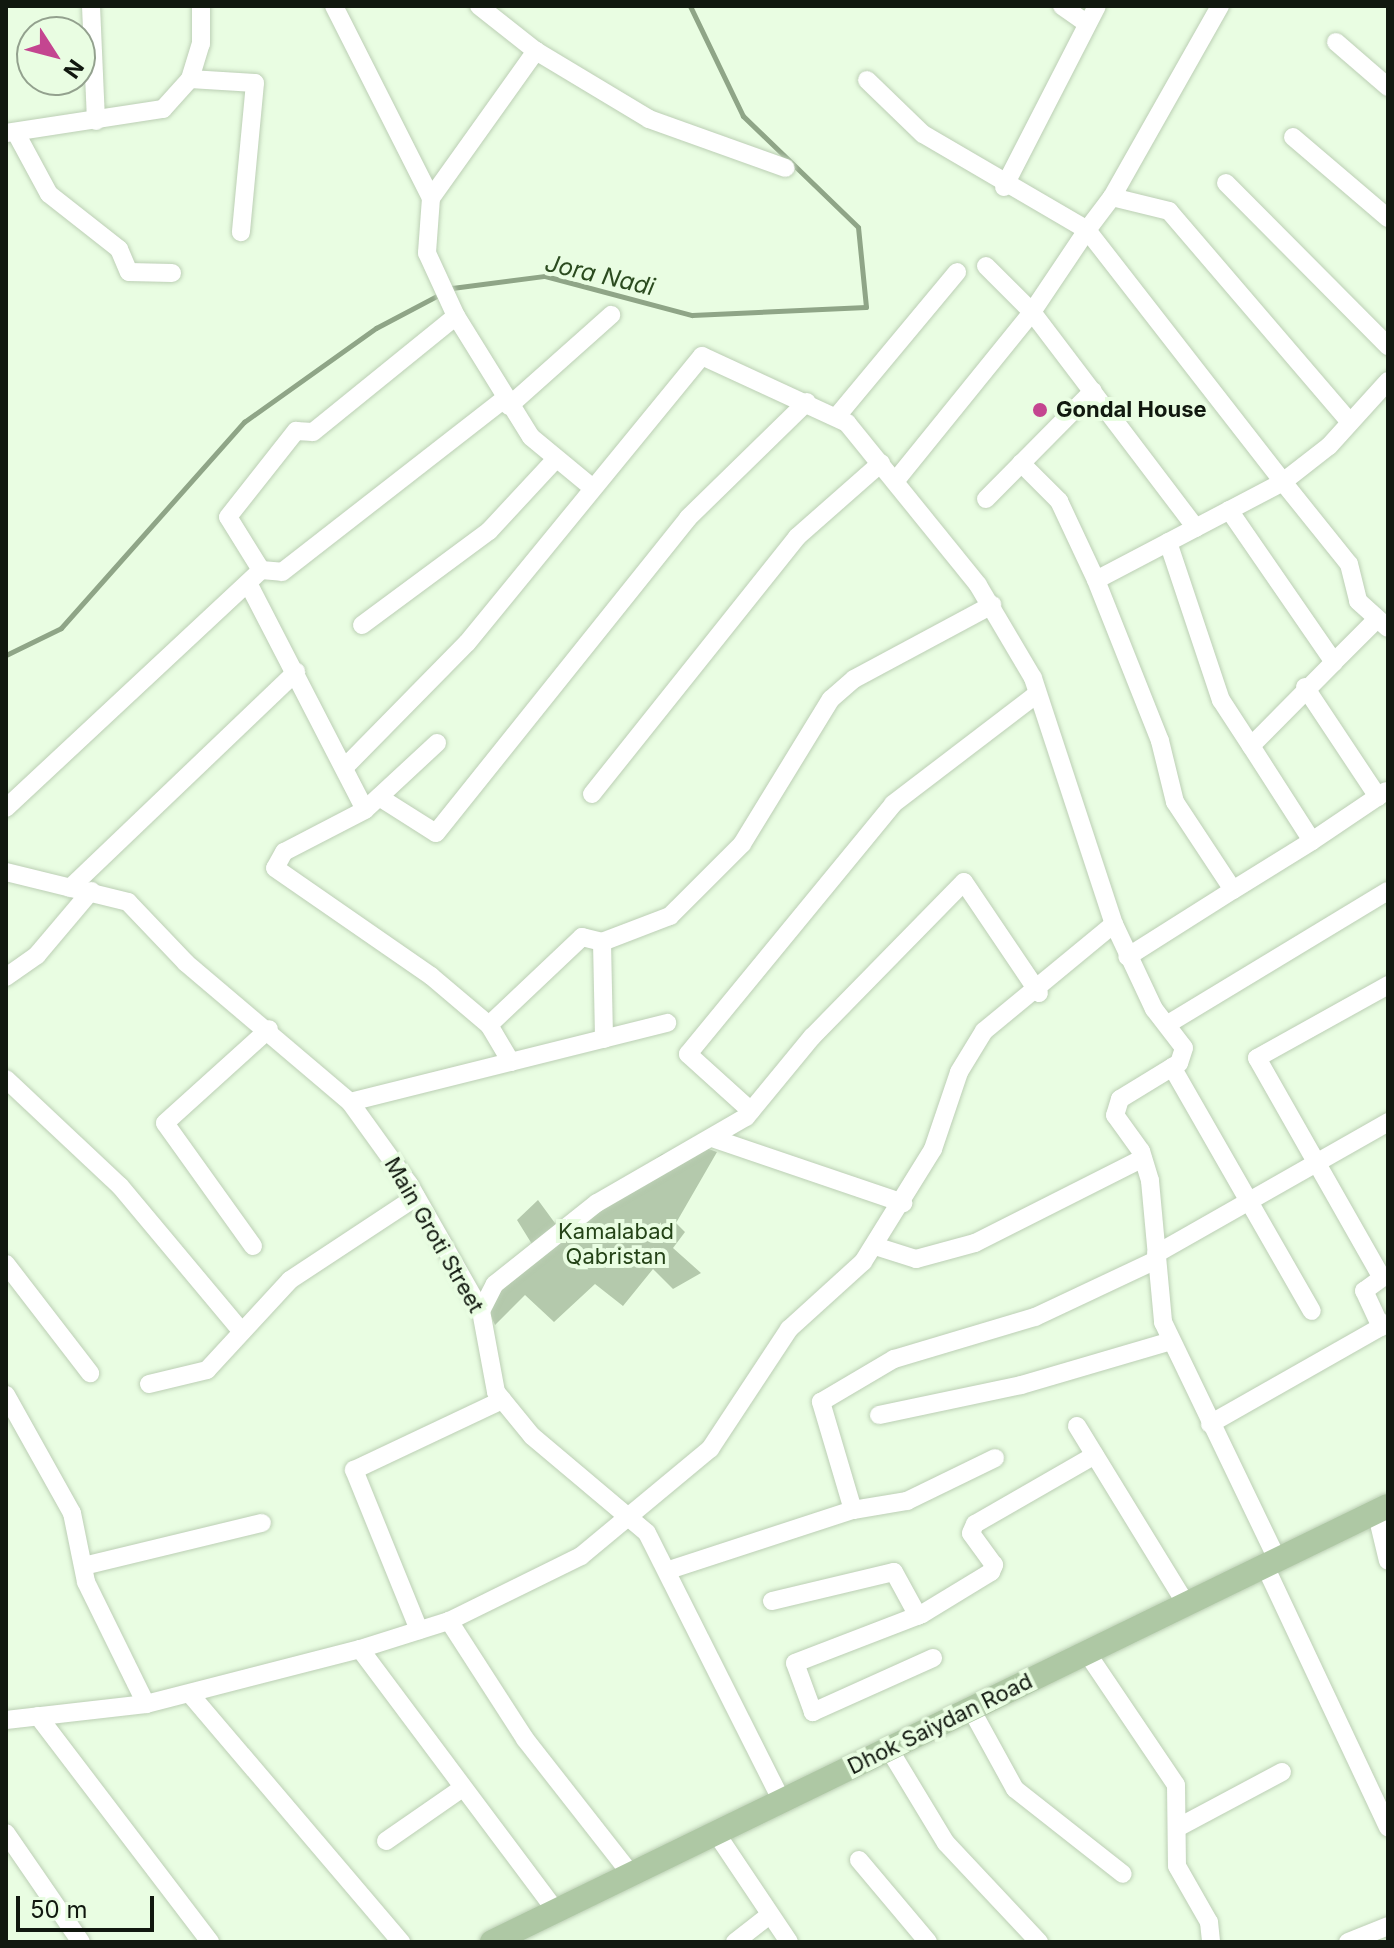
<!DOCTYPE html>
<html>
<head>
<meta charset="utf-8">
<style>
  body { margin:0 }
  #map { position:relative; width:1394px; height:1948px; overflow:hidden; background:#e9fde2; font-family:Inter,sans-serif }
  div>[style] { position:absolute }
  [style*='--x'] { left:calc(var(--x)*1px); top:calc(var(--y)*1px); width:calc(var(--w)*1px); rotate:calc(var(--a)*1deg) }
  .green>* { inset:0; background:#b4c9ac }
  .stream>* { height:5px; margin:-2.5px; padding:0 2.5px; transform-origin:2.5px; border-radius:2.5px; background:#8fa587 }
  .roads { filter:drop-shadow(0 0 2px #bccfb5) drop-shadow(0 0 2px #bccfb5) }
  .minor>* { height:18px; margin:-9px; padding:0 9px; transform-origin:9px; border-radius:9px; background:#fff }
  .major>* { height:24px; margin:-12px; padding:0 12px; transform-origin:12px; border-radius:12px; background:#aec8a4 }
  .dots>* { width:22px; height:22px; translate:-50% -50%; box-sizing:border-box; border:4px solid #e9fde2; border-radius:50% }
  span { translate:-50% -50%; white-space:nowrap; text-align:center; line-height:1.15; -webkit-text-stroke:8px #e9fde2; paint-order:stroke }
  .poi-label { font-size:22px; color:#11180f; font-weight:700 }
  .left { translate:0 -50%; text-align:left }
  .park-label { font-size:22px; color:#244317 }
  .street-label { font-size:22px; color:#11180f }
  .water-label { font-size:24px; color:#2b4b1f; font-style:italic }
  .frame { position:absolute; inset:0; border:8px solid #11180f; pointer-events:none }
  .north { position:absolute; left:16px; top:16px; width:80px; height:80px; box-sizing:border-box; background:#e9fde2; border:2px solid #93a18e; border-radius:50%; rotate:126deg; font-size:22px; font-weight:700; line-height:32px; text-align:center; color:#11180f }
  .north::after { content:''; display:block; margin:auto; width:28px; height:36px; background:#c44590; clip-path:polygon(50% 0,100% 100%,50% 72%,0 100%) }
  .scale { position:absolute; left:16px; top:1896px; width:138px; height:36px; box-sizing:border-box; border:4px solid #11180f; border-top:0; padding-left:10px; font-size:24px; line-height:28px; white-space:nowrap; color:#11180f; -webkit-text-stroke:6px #e9fde2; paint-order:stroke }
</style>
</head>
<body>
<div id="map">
  <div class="green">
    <div style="clip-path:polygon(703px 1147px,717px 1152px,676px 1223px,685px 1232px,673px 1248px,701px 1273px,673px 1289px,653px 1269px,623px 1306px,595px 1284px,554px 1322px,525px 1295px,495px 1325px,485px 1303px,535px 1249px,517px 1220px,538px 1200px,560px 1230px,662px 1154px)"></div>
  </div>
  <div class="stream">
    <div style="--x:6;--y:655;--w:61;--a:-26.1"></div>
    <div style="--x:61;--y:628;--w:276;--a:-48.4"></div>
    <div style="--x:244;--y:422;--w:162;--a:-35.5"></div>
    <div style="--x:376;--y:328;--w:86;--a:-27.8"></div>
    <div style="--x:452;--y:288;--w:94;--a:-7.4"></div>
    <div style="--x:545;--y:276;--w:152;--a:14.9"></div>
    <div style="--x:692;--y:315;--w:174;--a:-2.6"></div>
    <div style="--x:866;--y:307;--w:80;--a:-95.7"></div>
    <div style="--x:858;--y:227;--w:160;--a:-136"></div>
    <div style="--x:743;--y:116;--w:122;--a:-115.7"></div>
  </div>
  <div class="roads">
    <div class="minor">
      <div style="--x:91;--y:6;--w:115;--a:87.5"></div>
      <div style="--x:334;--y:6;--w:215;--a:63.2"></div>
      <div style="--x:431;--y:198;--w:55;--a:94.2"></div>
      <div style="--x:427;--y:253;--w:69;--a:65.3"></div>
      <div style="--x:456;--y:316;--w:142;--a:58.2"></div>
      <div style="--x:531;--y:437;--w:75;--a:39.6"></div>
      <div style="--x:479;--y:6;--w:73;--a:38.3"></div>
      <div style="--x:536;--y:51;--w:132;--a:31"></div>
      <div style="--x:649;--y:119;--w:145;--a:19.7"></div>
      <div style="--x:1062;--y:6;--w:29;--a:35"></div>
      <div style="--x:1336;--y:42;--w:69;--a:40.9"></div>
      <div style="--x:190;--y:79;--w:65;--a:3.5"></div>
      <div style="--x:255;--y:83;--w:150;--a:95.4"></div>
      <div style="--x:867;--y:80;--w:78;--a:44"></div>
      <div style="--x:923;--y:134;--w:190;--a:30.3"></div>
      <div style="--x:1087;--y:230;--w:41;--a:-52.9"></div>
      <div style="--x:1112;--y:197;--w:59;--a:13.8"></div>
      <div style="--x:1169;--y:211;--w:278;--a:49.4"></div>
      <div style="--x:6;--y:133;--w:159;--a:-8.7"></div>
      <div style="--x:163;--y:109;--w:40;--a:-48"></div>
      <div style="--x:190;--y:79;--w:37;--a:-73"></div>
      <div style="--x:201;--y:44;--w:38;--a:-90"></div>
      <div style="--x:16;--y:133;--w:69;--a:61.6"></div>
      <div style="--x:49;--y:194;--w:89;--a:38.2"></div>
      <div style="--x:119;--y:249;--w:25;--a:67"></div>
      <div style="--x:129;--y:272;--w:43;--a:1.3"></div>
      <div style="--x:1293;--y:137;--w:125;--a:40.5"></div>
      <div style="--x:1226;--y:183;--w:230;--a:45.2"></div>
      <div style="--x:1004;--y:187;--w:203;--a:-62.8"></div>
      <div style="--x:1112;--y:197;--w:219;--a:-60.5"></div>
      <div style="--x:431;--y:198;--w:181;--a:-54.5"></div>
      <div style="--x:986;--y:266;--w:65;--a:45"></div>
      <div style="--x:1032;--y:312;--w:271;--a:52.8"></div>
      <div style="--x:1388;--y:381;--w:88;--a:132.2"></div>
      <div style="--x:1329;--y:446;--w:58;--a:142"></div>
      <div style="--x:1283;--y:482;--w:105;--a:51.2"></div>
      <div style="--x:1349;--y:564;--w:38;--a:76"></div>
      <div style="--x:1358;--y:601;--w:40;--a:42"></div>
      <div style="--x:509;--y:406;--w:137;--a:-41.7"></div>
      <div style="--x:838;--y:415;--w:186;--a:-50.2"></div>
      <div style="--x:1021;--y:463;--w:54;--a:45"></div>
      <div style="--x:1059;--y:501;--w:87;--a:64.9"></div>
      <div style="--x:897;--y:479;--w:215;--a:-51"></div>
      <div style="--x:1032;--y:312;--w:99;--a:-56.1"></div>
      <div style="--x:1087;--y:230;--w:319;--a:52.1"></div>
      <div style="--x:1283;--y:482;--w:211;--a:152.3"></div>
      <div style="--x:1096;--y:580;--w:173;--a:68.3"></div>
      <div style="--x:1160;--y:741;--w:63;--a:76.2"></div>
      <div style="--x:1175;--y:802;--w:105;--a:56.6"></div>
      <div style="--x:1233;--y:890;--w:125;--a:147.7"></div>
      <div style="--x:986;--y:499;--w:152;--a:-45.3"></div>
      <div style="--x:1229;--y:510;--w:185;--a:55.4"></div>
      <div style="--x:1334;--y:662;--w:61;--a:-45"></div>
      <div style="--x:1168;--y:542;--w:167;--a:71.5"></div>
      <div style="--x:1221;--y:700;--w:55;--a:56.9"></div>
      <div style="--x:261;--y:570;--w:62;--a:-121.9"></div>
      <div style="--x:228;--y:517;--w:110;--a:-51.7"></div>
      <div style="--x:296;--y:431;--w:17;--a:3"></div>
      <div style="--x:313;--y:432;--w:184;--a:-39"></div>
      <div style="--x:248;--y:583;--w:255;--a:62.7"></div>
      <div style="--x:362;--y:625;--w:158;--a:-36.5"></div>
      <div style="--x:489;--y:531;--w:98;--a:-47.1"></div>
      <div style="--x:1305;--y:687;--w:132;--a:56.4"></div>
      <div style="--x:437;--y:743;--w:98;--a:137.1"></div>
      <div style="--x:365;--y:810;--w:91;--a:152.6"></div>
      <div style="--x:284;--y:852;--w:18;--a:119"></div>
      <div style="--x:275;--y:868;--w:190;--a:34.7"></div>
      <div style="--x:431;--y:976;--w:76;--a:40.2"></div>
      <div style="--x:489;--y:1025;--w:43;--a:59.3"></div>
      <div style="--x:345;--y:767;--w:174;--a:-45.5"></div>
      <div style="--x:467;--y:643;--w:371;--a:-50.7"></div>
      <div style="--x:702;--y:356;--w:160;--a:24.8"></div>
      <div style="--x:847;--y:423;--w:208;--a:51"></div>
      <div style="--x:978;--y:585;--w:108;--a:59.4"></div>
      <div style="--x:1033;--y:678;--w:259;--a:71.8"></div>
      <div style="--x:1114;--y:924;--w:94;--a:64.8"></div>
      <div style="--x:1154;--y:1009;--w:49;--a:52.4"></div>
      <div style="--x:1184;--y:1048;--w:16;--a:108"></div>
      <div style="--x:1179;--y:1063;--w:69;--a:148.6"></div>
      <div style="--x:1120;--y:1099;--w:17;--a:107"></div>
      <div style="--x:1115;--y:1115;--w:44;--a:54.2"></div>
      <div style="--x:1141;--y:1151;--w:31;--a:73"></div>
      <div style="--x:1150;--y:1181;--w:142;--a:84.7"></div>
      <div style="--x:1163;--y:1322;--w:263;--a:64.3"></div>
      <div style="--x:592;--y:794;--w:329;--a:-51.4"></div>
      <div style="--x:797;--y:537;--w:112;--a:-41.4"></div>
      <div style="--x:379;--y:797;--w:67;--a:32.3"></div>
      <div style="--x:436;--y:833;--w:403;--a:-51.3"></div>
      <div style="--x:688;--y:518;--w:166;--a:-44.3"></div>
      <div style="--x:6;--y:808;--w:349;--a:-43"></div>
      <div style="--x:261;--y:570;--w:21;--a:5"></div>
      <div style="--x:282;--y:572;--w:281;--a:-37.9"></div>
      <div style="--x:1312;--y:841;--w:89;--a:-34"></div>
      <div style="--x:6;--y:872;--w:126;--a:13.8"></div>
      <div style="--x:128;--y:902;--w:84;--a:46.4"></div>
      <div style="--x:186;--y:963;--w:215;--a:40.3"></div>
      <div style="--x:350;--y:1102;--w:101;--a:54.3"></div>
      <div style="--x:409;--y:1184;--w:146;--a:60.4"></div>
      <div style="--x:481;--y:1311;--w:82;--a:79.5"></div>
      <div style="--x:496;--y:1392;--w:57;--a:50.7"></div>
      <div style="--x:532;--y:1436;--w:150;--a:40.1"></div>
      <div style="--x:647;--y:1533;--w:300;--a:63.3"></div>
      <div style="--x:70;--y:888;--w:313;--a:-43.7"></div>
      <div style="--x:1233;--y:890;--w:93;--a:-31.8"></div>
      <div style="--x:1312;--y:841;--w:113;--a:-122.7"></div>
      <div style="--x:1251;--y:746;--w:118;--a:-45.3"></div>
      <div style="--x:602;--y:942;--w:97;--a:88.8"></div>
      <div style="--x:6;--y:977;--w:38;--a:-35"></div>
      <div style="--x:37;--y:955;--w:84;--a:-49.8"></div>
      <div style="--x:1168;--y:1024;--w:257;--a:-31.2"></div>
      <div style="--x:489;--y:1025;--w:128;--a:-43.4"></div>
      <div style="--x:582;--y:937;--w:21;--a:14"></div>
      <div style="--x:602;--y:942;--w:73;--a:-20.9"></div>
      <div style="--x:670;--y:916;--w:102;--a:-45"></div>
      <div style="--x:742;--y:844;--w:170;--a:-58.5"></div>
      <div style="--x:831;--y:699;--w:30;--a:-41"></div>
      <div style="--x:854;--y:679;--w:157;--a:-28.2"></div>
      <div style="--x:1172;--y:1067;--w:281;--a:60.2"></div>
      <div style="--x:6;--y:1079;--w:156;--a:43.2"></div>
      <div style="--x:120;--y:1186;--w:190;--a:50.1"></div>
      <div style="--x:350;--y:1102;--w:327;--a:-14"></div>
      <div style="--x:751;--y:1111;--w:85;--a:-137.9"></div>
      <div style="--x:688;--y:1054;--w:323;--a:-50.6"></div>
      <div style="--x:893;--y:804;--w:181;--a:-37.4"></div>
      <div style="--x:715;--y:1139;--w:199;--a:18.8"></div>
      <div style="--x:253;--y:1246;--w:151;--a:-125.6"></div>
      <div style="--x:165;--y:1123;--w:140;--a:-42.1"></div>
      <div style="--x:875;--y:1246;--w:43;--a:17.6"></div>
      <div style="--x:916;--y:1259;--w:61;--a:-15.2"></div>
      <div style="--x:975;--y:1243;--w:188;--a:-26.8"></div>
      <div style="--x:1156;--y:1254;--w:267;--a:-29.6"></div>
      <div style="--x:6;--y:1264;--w:138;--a:52.4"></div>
      <div style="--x:481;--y:1311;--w:30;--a:-63"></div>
      <div style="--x:495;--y:1284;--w:130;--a:-38.5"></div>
      <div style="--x:597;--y:1203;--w:172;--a:-30"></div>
      <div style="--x:746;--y:1117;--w:104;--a:-50.5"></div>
      <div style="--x:812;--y:1037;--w:217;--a:-45.6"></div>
      <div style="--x:964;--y:882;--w:134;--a:56"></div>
      <div style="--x:1381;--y:1327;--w:40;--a:-115"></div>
      <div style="--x:1364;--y:1291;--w:22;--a:-36"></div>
      <div style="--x:1382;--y:1278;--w:253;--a:-119.6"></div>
      <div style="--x:1257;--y:1058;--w:150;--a:-29.1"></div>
      <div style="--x:149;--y:1384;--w:60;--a:-13.6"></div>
      <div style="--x:207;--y:1370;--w:122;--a:-47.3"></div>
      <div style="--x:290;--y:1280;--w:151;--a:-33.4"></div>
      <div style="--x:6;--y:1395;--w:135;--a:60.8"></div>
      <div style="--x:72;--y:1513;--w:70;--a:78.5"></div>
      <div style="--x:86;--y:1582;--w:136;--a:63.8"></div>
      <div style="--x:879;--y:1415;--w:145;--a:-11.9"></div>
      <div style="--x:1021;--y:1385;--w:156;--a:-16.3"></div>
      <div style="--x:1210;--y:1424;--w:205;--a:-29.6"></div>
      <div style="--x:1077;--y:1426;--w:209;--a:58.5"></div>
      <div style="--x:853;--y:1510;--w:113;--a:-106.5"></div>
      <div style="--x:821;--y:1402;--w:85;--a:-30.5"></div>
      <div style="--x:894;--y:1359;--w:147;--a:-16.6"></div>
      <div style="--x:1035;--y:1317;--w:134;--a:-25.2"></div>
      <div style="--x:1376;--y:1511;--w:51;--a:76.5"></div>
      <div style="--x:84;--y:1566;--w:183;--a:-13.6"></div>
      <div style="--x:1265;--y:1566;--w:289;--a:64.8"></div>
      <div style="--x:669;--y:1570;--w:194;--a:-18.1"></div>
      <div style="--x:853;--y:1510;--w:55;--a:-9.5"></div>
      <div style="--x:907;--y:1501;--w:98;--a:-26"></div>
      <div style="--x:772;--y:1601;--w:125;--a:-13.4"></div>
      <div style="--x:894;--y:1572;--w:50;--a:61.4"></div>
      <div style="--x:449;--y:1621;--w:140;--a:57.2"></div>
      <div style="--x:525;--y:1739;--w:170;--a:51.9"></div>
      <div style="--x:419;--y:1630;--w:173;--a:-112.1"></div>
      <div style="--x:354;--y:1470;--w:164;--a:-25.3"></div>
      <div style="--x:360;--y:1649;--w:327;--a:53.2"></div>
      <div style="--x:1087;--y:1653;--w:159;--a:56"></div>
      <div style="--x:1176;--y:1785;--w:81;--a:89.3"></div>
      <div style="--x:1177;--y:1866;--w:64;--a:60.3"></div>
      <div style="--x:1209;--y:1922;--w:20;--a:84"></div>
      <div style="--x:933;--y:1658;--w:132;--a:155.8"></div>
      <div style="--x:813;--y:1712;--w:52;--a:-110.2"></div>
      <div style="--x:795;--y:1663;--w:136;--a:-21.1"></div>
      <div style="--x:922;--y:1614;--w:81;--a:-31.3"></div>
      <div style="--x:991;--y:1572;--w:8;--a:-67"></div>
      <div style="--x:994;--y:1565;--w:39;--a:-126"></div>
      <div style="--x:971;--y:1533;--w:10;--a:-66"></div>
      <div style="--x:975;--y:1524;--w:138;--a:-29.9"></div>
      <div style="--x:190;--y:1694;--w:326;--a:49.6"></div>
      <div style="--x:971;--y:1709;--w:91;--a:61.2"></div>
      <div style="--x:1015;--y:1789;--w:137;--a:38.2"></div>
      <div style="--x:38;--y:1716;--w:284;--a:52.7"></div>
      <div style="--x:6;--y:1720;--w:141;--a:-6.5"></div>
      <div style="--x:146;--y:1704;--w:221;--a:-14.4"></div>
      <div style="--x:360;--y:1649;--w:93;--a:-17.5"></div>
      <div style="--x:449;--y:1621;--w:147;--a:-26.2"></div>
      <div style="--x:581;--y:1556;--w:168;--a:-39.7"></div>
      <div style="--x:710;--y:1449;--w:144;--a:-56.6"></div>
      <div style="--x:789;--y:1329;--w:100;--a:-42.2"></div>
      <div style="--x:863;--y:1262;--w:133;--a:-58.2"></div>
      <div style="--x:933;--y:1149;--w:81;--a:-71.3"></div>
      <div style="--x:959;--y:1072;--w:48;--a:-58.6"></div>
      <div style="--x:984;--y:1031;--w:168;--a:-39.5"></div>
      <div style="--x:889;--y:1749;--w:110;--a:58.8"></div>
      <div style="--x:946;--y:1843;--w:136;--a:46.8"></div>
      <div style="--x:1177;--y:1828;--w:119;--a:-28.1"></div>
      <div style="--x:6;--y:1833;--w:132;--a:55.5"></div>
      <div style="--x:716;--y:1833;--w:131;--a:56.2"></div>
      <div style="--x:386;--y:1841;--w:91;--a:-34.7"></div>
      <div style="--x:859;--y:1860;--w:107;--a:49.9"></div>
      <div style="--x:735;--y:1942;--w:39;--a:-38"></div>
      <div style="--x:1348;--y:1942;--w:43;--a:-21.8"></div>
    </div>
    <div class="major">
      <div style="--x:492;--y:1942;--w:996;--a:-25.95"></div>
    </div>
  </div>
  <div class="dots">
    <div style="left:1040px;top:410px;background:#c44590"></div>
  </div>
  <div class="poi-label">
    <span class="left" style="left:1056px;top:410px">Gondal House</span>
  </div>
  <div class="park-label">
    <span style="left:616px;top:1244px">Kamalabad<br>Qabristan</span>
  </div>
  <div class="street-label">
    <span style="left:434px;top:1235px;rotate:60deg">Main Groti Street</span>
    <span style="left:940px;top:1724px;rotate:-26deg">Dhok Saiydan Road</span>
  </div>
  <div class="water-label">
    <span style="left:600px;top:275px;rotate:13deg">Jora Nadi</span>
  </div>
  <div class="frame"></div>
  <div class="north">N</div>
  <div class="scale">50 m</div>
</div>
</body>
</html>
